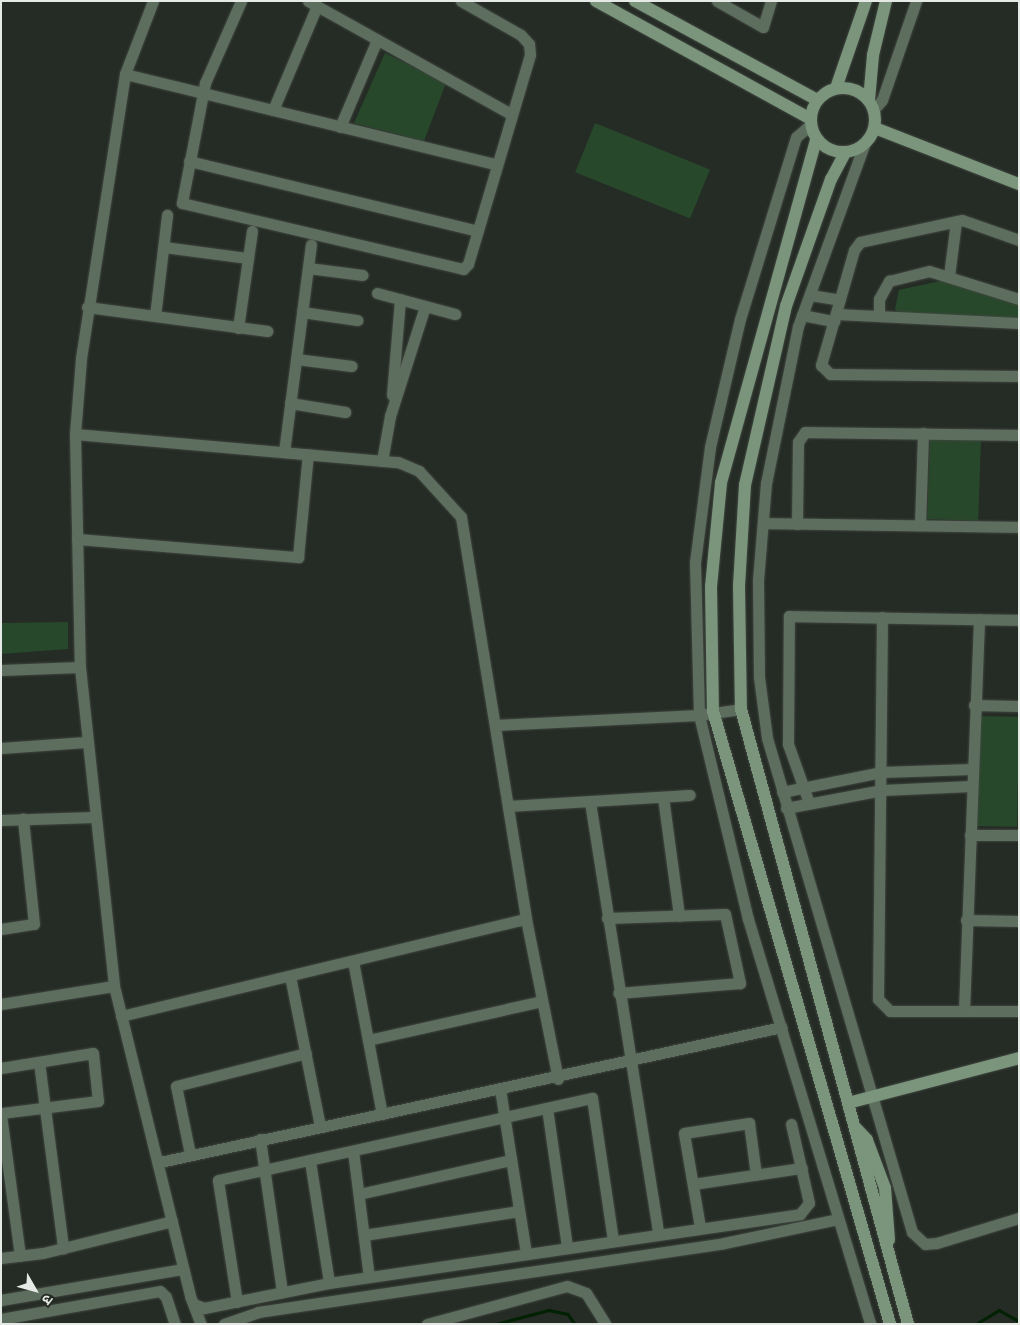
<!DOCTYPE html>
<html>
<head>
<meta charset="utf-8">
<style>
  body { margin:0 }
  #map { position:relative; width:1020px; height:1325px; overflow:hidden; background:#252b25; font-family:"Source Sans 3","Noto Sans Devanagari",sans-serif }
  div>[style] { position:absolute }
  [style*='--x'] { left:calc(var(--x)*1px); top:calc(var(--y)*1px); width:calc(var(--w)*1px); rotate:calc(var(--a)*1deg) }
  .green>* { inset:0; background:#27482a; transform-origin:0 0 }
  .stream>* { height:2.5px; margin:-1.25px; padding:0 1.25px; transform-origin:1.25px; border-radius:1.25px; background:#002102 }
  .roads { filter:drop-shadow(0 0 1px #404640) drop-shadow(0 0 1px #404640) }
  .street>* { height:11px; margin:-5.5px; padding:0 5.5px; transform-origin:5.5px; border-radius:5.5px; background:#5d6e5e }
  .secondary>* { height:12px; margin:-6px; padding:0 6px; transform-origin:6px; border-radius:6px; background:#7a957b }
  .secondary>.ring { margin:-6px; padding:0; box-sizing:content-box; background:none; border:12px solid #7a957b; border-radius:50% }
  span { translate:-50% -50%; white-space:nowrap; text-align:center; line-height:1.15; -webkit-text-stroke:4.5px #252b25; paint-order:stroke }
  .frame { position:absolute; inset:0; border:2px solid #e6eae6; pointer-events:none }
  .north { position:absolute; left:10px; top:1265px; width:50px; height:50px; -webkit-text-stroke:4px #252b25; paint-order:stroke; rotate:128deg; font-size:14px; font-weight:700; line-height:20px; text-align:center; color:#e6eae6 }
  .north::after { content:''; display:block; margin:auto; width:18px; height:22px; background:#e6eae6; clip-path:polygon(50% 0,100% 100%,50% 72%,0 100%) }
</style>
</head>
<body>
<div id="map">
  <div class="green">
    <div style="clip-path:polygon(385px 53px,446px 83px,424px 141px,354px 123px)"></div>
    <div style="left:595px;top:123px;width:124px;height:53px;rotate:22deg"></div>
    <div style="clip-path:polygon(945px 280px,1019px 305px,1019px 320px,900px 315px,895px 309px,899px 290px)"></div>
    <div style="left:930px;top:439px;width:51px;height:80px;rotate:2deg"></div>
    <div style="clip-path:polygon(68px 622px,68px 649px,1px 654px,1px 623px)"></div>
    <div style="left:974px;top:716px;width:45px;height:110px;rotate:1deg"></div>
  </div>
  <div class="stream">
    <div style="--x:496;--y:1324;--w:55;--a:-14.8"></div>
    <div style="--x:549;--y:1310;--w:19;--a:12"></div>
    <div style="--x:568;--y:1314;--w:12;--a:55"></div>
    <div style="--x:976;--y:1324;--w:27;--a:-31"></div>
    <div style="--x:999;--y:1310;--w:23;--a:29"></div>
  </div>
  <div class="roads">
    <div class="street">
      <div style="--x:153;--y:1;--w:78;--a:111"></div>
      <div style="--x:125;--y:74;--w:288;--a:98.8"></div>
      <div style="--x:81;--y:359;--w:75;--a:94.6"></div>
      <div style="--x:75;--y:434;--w:233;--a:88.8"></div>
      <div style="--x:80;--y:667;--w:321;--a:83.9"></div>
      <div style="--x:114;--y:986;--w:319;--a:76.2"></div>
      <div style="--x:190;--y:1296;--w:30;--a:69"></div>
      <div style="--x:241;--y:1;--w:90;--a:113.7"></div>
      <div style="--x:205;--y:83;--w:122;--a:100.9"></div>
      <div style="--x:182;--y:203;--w:289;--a:13.2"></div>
      <div style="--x:463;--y:269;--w:7;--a:-45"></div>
      <div style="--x:468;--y:264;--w:218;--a:-73.5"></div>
      <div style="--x:530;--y:55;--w:11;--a:-95"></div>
      <div style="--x:529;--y:44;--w:12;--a:-132"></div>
      <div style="--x:521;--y:35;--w:69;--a:-150.5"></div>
      <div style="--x:308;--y:1;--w:232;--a:29.1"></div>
      <div style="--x:717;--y:1;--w:53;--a:29.5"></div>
      <div style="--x:763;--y:27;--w:27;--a:-73"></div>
      <div style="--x:125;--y:74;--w:383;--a:13.7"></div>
      <div style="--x:874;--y:109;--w:12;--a:-48"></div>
      <div style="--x:882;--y:100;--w:105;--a:-71"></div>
      <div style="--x:273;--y:110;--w:113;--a:-67.1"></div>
      <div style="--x:810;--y:125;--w:18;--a:139"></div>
      <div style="--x:796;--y:137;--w:190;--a:107.1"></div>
      <div style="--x:740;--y:319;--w:131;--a:103.2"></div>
      <div style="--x:710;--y:447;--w:116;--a:97.4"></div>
      <div style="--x:695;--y:562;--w:153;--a:88.5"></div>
      <div style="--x:699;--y:715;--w:210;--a:76.5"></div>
      <div style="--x:748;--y:919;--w:423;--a:73.2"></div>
      <div style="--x:340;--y:127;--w:95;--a:-67"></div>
      <div style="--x:864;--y:145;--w:193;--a:110"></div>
      <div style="--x:798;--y:326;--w:160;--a:101.5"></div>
      <div style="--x:766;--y:483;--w:98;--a:94.7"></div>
      <div style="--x:758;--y:581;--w:96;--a:89.4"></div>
      <div style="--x:759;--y:677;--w:62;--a:82.5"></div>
      <div style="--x:767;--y:738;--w:515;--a:73.64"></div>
      <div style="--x:912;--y:1232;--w:18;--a:43"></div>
      <div style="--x:925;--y:1244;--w:12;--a:-5"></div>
      <div style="--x:937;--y:1243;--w:86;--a:-17"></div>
      <div style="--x:189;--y:161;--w:297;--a:13.6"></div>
      <div style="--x:1019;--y:240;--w:60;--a:-160.7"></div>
      <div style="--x:962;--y:220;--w:104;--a:167.8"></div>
      <div style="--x:860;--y:242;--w:10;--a:127"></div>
      <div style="--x:854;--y:250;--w:120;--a:106"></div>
      <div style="--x:821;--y:365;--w:13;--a:45"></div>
      <div style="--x:830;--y:374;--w:189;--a:0.6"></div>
      <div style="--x:164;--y:247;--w:85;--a:7.5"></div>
      <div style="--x:308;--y:268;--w:55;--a:7.3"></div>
      <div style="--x:949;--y:276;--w:55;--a:-82.7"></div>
      <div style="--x:377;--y:293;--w:81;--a:15.1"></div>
      <div style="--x:810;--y:295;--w:30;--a:9"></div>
      <div style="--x:87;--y:307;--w:182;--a:7.6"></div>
      <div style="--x:302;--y:312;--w:56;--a:8.3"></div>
      <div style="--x:836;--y:314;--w:183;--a:2.8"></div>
      <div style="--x:802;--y:315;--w:33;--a:11"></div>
      <div style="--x:155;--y:316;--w:102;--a:-83.2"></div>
      <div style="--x:879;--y:316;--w:17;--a:-90"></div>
      <div style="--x:879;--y:299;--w:21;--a:-61"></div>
      <div style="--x:889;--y:281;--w:41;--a:-14"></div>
      <div style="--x:929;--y:271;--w:94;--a:17.3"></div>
      <div style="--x:238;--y:328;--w:98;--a:-81.8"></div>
      <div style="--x:296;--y:359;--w:56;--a:7.1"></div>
      <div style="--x:392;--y:395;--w:96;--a:-85.2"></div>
      <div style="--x:290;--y:403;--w:56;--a:9.3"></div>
      <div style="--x:75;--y:434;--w:324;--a:5"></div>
      <div style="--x:398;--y:462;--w:23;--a:23"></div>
      <div style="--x:419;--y:471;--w:62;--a:47.6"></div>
      <div style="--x:461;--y:517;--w:407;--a:80.8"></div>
      <div style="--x:526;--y:919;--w:163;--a:78.7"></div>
      <div style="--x:284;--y:452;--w:209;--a:-82.6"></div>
      <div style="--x:382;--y:461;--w:46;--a:-79.9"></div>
      <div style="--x:390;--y:416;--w:115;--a:-72.3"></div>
      <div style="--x:763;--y:523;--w:256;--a:0.9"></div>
      <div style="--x:797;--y:524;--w:82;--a:-89.3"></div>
      <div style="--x:798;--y:442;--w:12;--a:-55"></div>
      <div style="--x:805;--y:432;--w:214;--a:0.8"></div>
      <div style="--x:920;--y:525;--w:92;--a:-88.1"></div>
      <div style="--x:77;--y:539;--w:222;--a:4.7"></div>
      <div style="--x:298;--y:557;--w:103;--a:-84.5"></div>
      <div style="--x:882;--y:617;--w:382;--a:90.6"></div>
      <div style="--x:878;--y:999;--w:17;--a:45"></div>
      <div style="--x:890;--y:1011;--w:129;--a:0"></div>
      <div style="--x:1;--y:670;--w:79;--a:-2.2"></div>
      <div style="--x:974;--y:705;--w:45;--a:1.3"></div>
      <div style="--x:495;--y:725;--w:204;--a:-2.8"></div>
      <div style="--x:699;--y:715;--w:42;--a:-8.1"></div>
      <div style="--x:1;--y:748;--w:85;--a:-4"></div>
      <div style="--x:782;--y:792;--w:101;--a:-11.4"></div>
      <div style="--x:881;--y:772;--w:91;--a:-1.9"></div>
      <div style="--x:663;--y:797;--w:120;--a:82.3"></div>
      <div style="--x:590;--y:802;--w:436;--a:81"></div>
      <div style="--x:809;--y:803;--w:63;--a:-109.6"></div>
      <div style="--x:788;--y:744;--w:128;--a:-89.6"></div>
      <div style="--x:789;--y:616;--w:230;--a:1"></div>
      <div style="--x:508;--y:806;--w:182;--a:-3.5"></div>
      <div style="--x:786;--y:808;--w:98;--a:-10.6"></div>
      <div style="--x:882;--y:790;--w:89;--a:-2.6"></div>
      <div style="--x:1;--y:820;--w:93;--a:-1.8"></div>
      <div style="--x:970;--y:835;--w:49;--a:0"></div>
      <div style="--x:607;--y:918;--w:118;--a:-1.9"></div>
      <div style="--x:725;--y:914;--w:71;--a:77.7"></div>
      <div style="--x:740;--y:983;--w:122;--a:175.3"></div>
      <div style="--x:966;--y:920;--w:53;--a:1.1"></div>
      <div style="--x:1;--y:929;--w:33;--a:-9"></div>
      <div style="--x:34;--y:924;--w:106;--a:-96"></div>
      <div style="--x:353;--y:961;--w:156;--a:79.3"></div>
      <div style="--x:290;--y:976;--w:153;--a:78.7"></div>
      <div style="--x:1;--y:1004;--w:114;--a:-9.1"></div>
      <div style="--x:964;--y:1011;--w:392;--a:-87.8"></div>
      <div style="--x:121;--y:1016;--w:416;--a:-13.5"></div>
      <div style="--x:368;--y:1040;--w:178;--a:-12.6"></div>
      <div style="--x:39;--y:1062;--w:188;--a:82.6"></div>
      <div style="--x:1;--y:1068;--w:93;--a:-9.3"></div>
      <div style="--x:93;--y:1053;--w:48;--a:84.1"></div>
      <div style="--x:98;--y:1101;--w:98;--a:172.9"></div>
      <div style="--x:500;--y:1089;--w:166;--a:81"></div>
      <div style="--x:547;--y:1108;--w:140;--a:81.8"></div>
      <div style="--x:1;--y:1115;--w:142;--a:82.3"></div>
      <div style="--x:260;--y:1139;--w:155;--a:81.8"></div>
      <div style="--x:353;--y:1151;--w:127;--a:82.8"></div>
      <div style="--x:190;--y:1154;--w:69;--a:-101.6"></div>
      <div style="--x:176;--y:1086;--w:134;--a:-14.2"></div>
      <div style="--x:310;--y:1161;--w:123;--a:81.1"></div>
      <div style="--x:160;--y:1162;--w:636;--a:-12.25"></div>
      <div style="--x:693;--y:1184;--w:110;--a:-8.4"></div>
      <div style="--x:359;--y:1194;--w:156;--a:-12.6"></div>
      <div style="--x:700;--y:1227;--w:95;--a:-99.7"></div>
      <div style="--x:684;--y:1133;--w:66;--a:-8.7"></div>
      <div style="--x:749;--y:1123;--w:52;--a:82.3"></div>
      <div style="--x:364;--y:1235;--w:157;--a:-8.8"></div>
      <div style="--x:1;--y:1258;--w:42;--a:-6.8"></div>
      <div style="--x:43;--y:1253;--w:133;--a:-13.9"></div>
      <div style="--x:1;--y:1300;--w:185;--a:-9.7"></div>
      <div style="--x:237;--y:1302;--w:123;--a:-98.9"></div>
      <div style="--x:218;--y:1180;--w:383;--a:-12.4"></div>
      <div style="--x:592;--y:1098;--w:144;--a:81.6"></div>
      <div style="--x:194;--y:1304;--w:11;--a:22"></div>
      <div style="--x:204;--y:1308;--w:127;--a:-11.3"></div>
      <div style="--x:329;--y:1283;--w:476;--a:-8.3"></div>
      <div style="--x:800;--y:1214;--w:14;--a:-51"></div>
      <div style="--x:809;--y:1203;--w:81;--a:-102.8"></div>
      <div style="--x:1;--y:1319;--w:161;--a:-10"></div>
      <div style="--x:160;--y:1291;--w:8;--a:45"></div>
      <div style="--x:166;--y:1297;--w:28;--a:72"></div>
      <div style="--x:224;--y:1324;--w:36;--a:-19"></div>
      <div style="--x:258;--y:1312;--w:471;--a:-8.4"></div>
      <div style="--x:724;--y:1243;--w:116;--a:-11.9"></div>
      <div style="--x:427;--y:1324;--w:145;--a:-15.2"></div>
      <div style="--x:567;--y:1286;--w:20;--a:20"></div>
      <div style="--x:586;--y:1293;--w:36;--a:58"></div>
    </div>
    <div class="secondary">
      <div style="--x:596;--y:1;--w:245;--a:28.8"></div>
      <div style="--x:635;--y:1;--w:207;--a:28.5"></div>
      <div class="ring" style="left:811px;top:88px;width:52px;height:52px"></div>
      <div style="--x:836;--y:88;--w:92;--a:-71"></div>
      <div style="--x:869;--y:100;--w:45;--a:-84.9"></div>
      <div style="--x:873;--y:55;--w:56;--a:-76.5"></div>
      <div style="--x:875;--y:128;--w:155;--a:21.3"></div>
      <div style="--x:816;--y:140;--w:356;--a:105.5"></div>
      <div style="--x:721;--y:483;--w:103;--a:95.5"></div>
      <div style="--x:711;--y:586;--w:125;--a:89.1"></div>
      <div style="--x:713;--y:711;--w:638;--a:73.89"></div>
      <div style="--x:845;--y:153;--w:30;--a:118"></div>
      <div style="--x:831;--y:179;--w:135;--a:109.5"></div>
      <div style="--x:786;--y:306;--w:184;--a:102.9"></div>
      <div style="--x:745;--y:485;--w:101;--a:93.4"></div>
      <div style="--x:739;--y:586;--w:123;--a:89.1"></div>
      <div style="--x:741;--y:709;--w:637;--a:74.81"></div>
      <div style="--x:848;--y:1103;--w:177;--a:-14.7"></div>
      <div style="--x:856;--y:1128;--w:16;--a:47"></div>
      <div style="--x:867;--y:1140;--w:51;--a:69.4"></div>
      <div style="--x:885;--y:1188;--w:52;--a:85.6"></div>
    </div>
  </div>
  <div class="frame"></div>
  <div class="north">उ</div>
</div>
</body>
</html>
